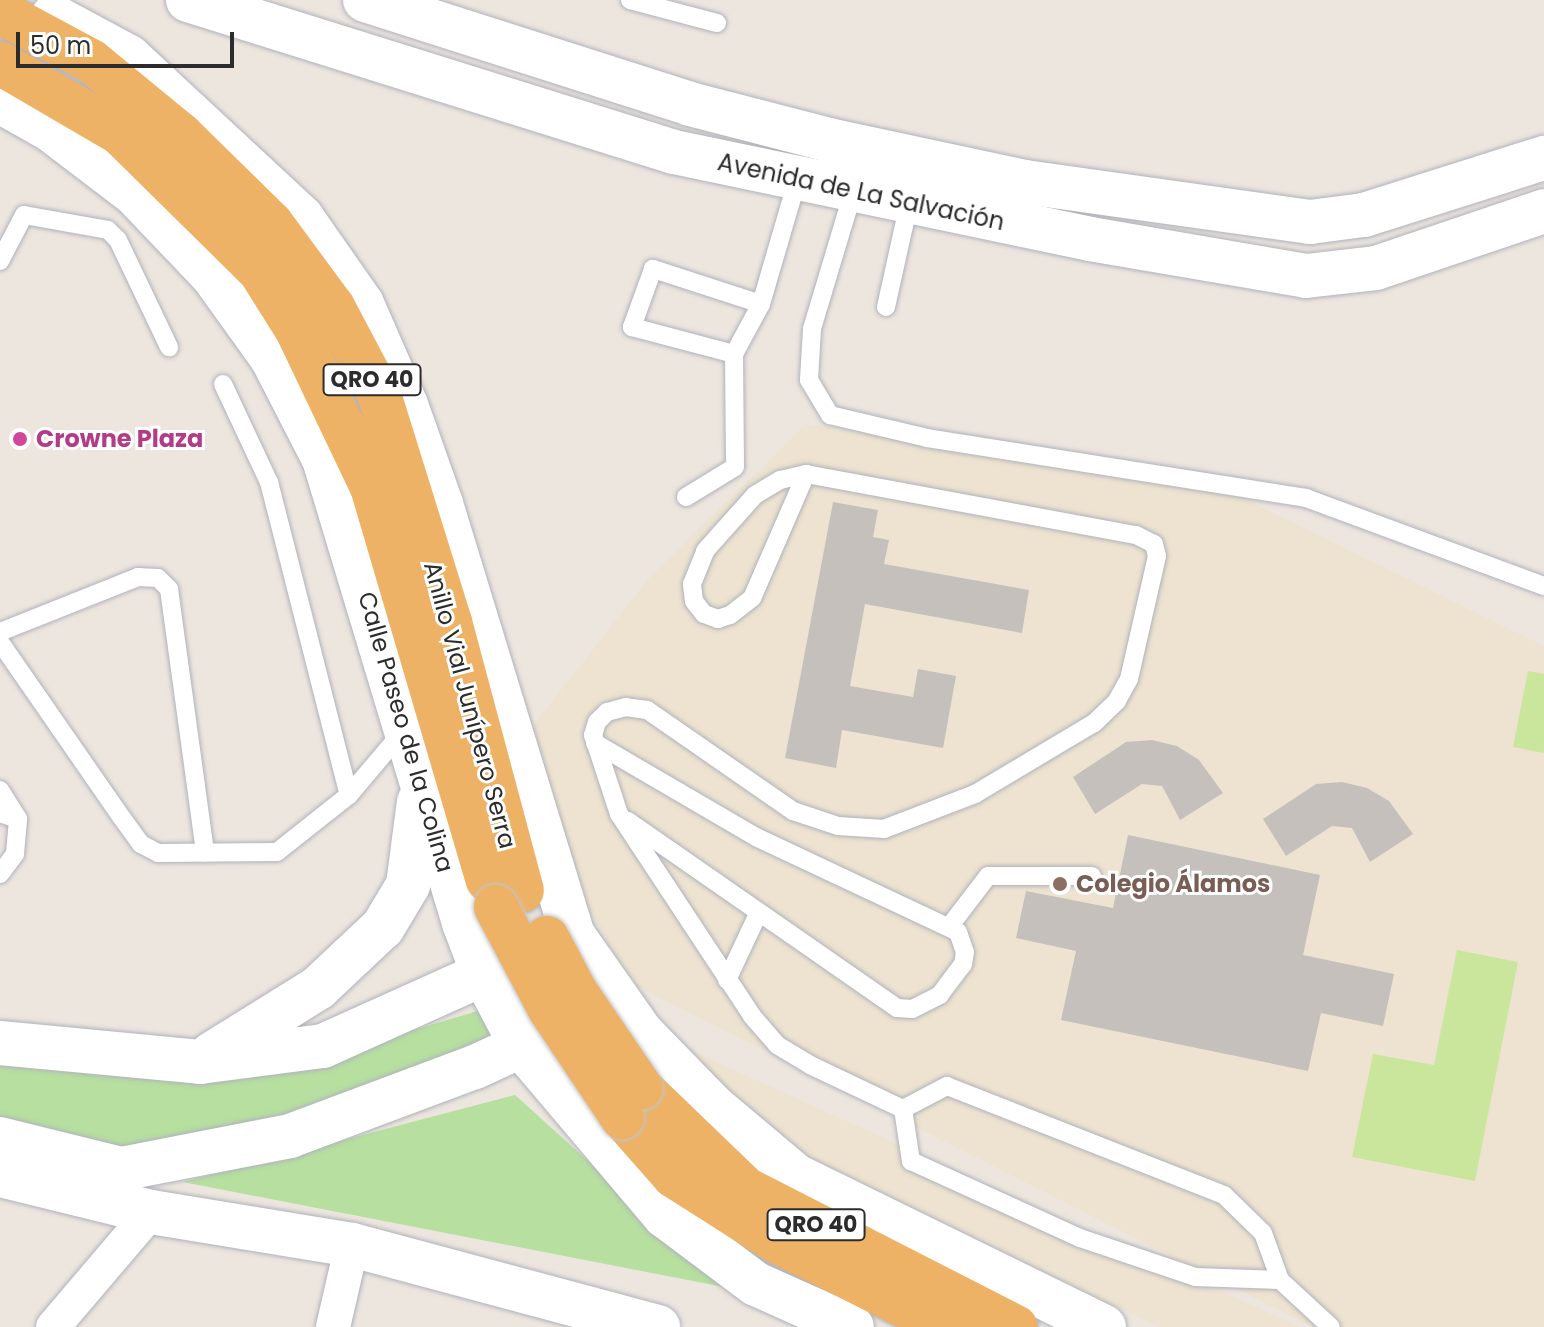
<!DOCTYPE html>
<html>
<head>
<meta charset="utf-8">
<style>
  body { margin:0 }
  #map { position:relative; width:1544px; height:1327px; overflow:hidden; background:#ede6df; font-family:Poppins,sans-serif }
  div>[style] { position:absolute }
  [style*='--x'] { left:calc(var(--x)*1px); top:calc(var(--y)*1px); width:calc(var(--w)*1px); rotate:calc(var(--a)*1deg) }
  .education>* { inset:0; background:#ede3d0 }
  .green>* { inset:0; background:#b7dfa0 }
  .pitch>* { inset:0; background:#c9e69c }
  .building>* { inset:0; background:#c5c0bc }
  .roads { filter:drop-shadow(0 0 2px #b0b2bb) drop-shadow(0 0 2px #b0b2bb) }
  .service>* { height:18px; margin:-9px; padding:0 9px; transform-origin:9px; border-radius:9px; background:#fff }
  .minor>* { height:34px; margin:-17px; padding:0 17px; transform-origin:17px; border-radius:17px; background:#fff }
  .tertiary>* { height:44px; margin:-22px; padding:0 22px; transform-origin:22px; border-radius:22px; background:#fff }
  .trunk>* { height:44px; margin:-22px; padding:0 22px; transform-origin:22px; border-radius:22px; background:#eeb266 }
  .bridges { filter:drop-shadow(0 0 2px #c4c4c4) drop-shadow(0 0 2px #c4c4c4) }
  .trunk-bridge>* { height:44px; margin:-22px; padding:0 22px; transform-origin:22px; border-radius:22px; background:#eeb266 }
  .dots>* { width:22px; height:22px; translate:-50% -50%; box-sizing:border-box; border:4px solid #fff; border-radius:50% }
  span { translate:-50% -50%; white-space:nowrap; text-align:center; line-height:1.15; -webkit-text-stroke:6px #fff; paint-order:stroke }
  .shield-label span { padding:2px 6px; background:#fff; border:2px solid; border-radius:6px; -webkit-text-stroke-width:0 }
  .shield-label { font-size:22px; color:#2c2c2c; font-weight:700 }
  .street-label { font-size:24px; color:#2c2c2c }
  .hotel-label { font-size:24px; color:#b23c85; font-weight:700 }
  .left { translate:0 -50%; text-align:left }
  .education-label { font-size:24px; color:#785e54; font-weight:700 }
  .scale { position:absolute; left:16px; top:32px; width:218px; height:36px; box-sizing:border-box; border:4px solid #2c2c2c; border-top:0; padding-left:10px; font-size:24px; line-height:28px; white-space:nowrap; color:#2c2c2c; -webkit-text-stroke:6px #fff; paint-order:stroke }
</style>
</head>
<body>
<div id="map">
  <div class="education">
    <div style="clip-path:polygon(806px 424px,1231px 492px,1544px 646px,1544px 1327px,1312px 1327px,634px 985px,582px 898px,528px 732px,649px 578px)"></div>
    <div style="clip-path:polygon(681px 1046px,1300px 1327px,1159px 1327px,808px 1156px,769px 1129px)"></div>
  </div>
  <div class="green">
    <div style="clip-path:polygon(491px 1007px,509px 1041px,277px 1127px,118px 1148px,0 1120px,0 1053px,302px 1063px)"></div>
    <div style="clip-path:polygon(515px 1095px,729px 1288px,183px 1182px)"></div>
  </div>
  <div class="pitch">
    <div style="clip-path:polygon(1528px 671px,1544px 674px,1544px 753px,1513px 747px)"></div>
    <div style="clip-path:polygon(1457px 950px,1518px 962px,1475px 1181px,1352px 1157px,1373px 1054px,1434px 1065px)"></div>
  </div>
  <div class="building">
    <div style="clip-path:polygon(833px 502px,878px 510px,873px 537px,889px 540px,884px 564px,1029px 590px,1022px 633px,865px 604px,850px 686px,913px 697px,918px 669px,956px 676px,943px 748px,842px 730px,836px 768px,785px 758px)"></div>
    <div style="clip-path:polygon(1152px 740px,1177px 746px,1199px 760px,1223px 793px,1180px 820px,1162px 786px,1142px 784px,1095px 814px,1073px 777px,1126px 742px)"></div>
    <div style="clip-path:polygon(1342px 782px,1367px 788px,1389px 801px,1413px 834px,1370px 862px,1352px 828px,1332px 826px,1286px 856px,1263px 819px,1316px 784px)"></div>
    <div style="clip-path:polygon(1128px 835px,1320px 875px,1303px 955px,1394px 974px,1383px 1026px,1321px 1013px,1308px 1071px,1061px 1020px,1076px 951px,1016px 938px,1026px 891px,1113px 908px)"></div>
  </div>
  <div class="roads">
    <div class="service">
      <div style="--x:630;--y:0;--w:90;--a:14.8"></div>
      <div style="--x:853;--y:192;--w:143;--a:106.7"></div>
      <div style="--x:812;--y:329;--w:51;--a:93.4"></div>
      <div style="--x:809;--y:380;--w:41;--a:59"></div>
      <div style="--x:830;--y:415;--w:100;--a:13.3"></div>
      <div style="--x:927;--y:438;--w:384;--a:9"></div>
      <div style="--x:1306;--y:498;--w:254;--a:20.3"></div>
      <div style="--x:0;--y:261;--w:52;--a:-62.4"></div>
      <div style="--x:24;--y:215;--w:85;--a:10.1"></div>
      <div style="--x:108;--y:230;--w:14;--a:45"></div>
      <div style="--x:118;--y:240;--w:119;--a:64.5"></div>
      <div style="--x:761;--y:304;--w:128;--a:-73.7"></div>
      <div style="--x:886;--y:307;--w:107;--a:-77.5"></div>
      <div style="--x:223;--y:384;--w:108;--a:64.9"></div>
      <div style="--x:269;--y:482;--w:323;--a:75.7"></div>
      <div style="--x:806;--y:474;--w:135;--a:113.5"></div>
      <div style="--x:752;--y:598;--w:28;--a:142"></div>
      <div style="--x:730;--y:615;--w:13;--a:162"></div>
      <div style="--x:718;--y:619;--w:15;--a:-160"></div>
      <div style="--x:704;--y:614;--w:16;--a:-128"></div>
      <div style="--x:694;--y:601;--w:17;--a:-97"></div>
      <div style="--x:692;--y:584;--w:35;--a:-68"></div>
      <div style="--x:705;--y:551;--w:75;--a:-48.2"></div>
      <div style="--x:755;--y:495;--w:29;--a:-31"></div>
      <div style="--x:780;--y:480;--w:27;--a:-13"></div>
      <div style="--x:806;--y:474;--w:336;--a:10.5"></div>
      <div style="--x:1136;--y:535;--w:20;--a:27"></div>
      <div style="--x:1154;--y:544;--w:12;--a:76"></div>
      <div style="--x:1157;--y:556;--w:126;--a:102.8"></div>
      <div style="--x:1129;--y:679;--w:25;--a:119"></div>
      <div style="--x:1117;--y:701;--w:32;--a:136"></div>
      <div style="--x:1094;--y:723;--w:139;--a:149.2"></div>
      <div style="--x:975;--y:794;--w:97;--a:159"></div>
      <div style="--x:884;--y:829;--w:46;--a:-176.3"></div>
      <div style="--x:838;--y:826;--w:47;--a:-161.6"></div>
      <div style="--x:793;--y:811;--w:178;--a:-145.3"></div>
      <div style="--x:647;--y:710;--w:21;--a:-172"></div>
      <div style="--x:626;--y:707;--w:20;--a:165"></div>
      <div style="--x:607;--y:712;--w:14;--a:135"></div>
      <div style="--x:597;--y:722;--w:14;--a:107"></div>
      <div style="--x:593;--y:735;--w:83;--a:71.8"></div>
      <div style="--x:619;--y:814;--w:242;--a:56.6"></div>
      <div style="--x:752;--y:1016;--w:38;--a:49"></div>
      <div style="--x:777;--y:1045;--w:39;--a:31"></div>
      <div style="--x:810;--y:1065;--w:103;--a:25.3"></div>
      <div style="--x:686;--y:497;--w:57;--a:-31.5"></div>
      <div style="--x:735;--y:467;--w:113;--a:-90.5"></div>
      <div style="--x:734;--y:354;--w:57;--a:-61.6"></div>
      <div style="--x:761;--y:304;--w:114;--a:-162"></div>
      <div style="--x:653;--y:269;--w:62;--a:109.9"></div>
      <div style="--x:632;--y:327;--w:106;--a:14.8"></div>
      <div style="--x:0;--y:632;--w:149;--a:-21.7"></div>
      <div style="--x:138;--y:577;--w:20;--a:3"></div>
      <div style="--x:158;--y:578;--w:16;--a:45"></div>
      <div style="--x:169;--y:589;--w:266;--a:82.2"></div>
      <div style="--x:0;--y:642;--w:214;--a:55.3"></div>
      <div style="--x:122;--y:818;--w:32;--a:54"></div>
      <div style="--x:141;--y:844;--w:19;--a:28"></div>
      <div style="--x:158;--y:853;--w:119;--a:-0.5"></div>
      <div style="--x:277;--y:852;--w:92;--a:-38.4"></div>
      <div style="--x:349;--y:795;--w:84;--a:-49.8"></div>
      <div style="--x:595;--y:743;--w:186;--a:30.3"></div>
      <div style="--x:756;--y:837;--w:223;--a:25.2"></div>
      <div style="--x:958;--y:932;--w:21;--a:71"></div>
      <div style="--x:965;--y:952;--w:12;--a:99"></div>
      <div style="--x:963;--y:964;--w:39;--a:127"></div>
      <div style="--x:940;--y:995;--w:31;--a:153"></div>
      <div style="--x:912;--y:1009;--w:15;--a:-176"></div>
      <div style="--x:897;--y:1008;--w:328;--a:-145.2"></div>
      <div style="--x:0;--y:790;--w:34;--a:58"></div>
      <div style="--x:18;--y:819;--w:19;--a:-162"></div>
      <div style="--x:0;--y:874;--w:25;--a:-53"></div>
      <div style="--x:15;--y:854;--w:35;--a:-85"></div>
      <div style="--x:949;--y:927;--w:64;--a:-52.6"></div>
      <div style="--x:988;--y:876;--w:104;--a:0"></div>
      <div style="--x:727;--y:980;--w:73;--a:-64.8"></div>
      <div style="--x:903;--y:1109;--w:50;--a:-27.6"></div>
      <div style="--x:947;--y:1086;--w:298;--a:21.5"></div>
      <div style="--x:1224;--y:1195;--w:54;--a:44.3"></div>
      <div style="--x:1263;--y:1233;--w:50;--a:70.1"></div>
      <div style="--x:1280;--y:1280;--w:69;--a:42.7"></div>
      <div style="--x:903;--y:1109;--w:53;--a:81.3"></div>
      <div style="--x:911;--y:1161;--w:186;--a:24.5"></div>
      <div style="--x:1080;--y:1238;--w:121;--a:18.7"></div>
      <div style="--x:1195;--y:1277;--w:85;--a:2"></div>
    </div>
    <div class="minor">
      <div style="--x:53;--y:1327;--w:151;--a:-49.6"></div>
      <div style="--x:333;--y:1327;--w:84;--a:-77"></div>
    </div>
    <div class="tertiary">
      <div style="--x:188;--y:0;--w:509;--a:17.37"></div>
      <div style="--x:674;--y:152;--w:425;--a:11.8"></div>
      <div style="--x:1090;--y:239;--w:219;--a:9.7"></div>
      <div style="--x:1306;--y:276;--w:70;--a:-6.5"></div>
      <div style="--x:1376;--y:268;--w:177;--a:-18.7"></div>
      <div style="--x:365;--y:0;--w:341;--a:17.7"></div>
      <div style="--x:690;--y:104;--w:144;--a:14.5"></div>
      <div style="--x:829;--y:140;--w:200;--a:12.1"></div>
      <div style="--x:1025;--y:182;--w:288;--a:8"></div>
      <div style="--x:1310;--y:222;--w:54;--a:-7.4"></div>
      <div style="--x:1364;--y:215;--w:189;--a:-17.6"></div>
      <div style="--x:53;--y:16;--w:86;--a:28.3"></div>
      <div style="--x:129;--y:57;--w:236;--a:42.9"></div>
      <div style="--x:302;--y:218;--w:105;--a:55.1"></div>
      <div style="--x:362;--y:304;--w:110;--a:66.5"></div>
      <div style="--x:406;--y:405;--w:105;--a:70.5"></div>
      <div style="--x:441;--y:504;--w:451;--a:73"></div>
      <div style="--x:573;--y:935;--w:118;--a:55"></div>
      <div style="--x:641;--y:1032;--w:105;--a:45.8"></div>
      <div style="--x:714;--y:1107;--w:107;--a:40.1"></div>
      <div style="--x:796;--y:1176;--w:343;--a:26.1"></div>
      <div style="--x:0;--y:101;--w:59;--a:29.6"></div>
      <div style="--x:51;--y:130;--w:106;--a:37.3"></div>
      <div style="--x:135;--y:194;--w:113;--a:46.4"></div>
      <div style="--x:213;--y:276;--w:101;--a:54.3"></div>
      <div style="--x:272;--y:358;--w:114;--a:62.8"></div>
      <div style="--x:324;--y:459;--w:485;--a:73.2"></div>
      <div style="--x:464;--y:923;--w:53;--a:69.2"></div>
      <div style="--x:483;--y:973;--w:84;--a:62.2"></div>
      <div style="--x:522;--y:1047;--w:221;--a:49.8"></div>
      <div style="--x:665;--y:1216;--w:114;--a:36.8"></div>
      <div style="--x:756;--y:1284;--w:105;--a:24.1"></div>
      <div style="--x:0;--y:1043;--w:201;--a:5.4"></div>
      <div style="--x:200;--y:1062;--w:124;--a:-7.4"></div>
      <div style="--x:323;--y:1046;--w:203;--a:-24.2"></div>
      <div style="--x:212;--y:1054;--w:125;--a:-31.9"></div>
      <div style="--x:318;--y:988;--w:89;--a:-43.2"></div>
      <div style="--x:383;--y:927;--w:49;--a:-59.2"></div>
      <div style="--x:408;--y:885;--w:84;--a:-82.5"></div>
      <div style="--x:0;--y:1139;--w:125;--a:13.9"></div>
      <div style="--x:121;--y:1169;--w:172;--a:-11"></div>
      <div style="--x:290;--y:1136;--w:197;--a:-20.5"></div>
      <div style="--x:475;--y:1067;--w:79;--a:-24.6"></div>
      <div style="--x:0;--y:1175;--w:155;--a:13.8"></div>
      <div style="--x:151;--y:1212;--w:204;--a:9.3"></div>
      <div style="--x:352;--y:1245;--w:317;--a:15"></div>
    </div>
    <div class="trunk">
      <div style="--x:0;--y:12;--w:103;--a:28.3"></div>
      <div style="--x:91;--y:61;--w:115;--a:39.4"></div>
      <div style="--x:180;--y:134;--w:127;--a:44.4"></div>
      <div style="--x:271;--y:223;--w:104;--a:53.6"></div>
      <div style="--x:333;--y:307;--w:98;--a:62.1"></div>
      <div style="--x:379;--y:394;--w:239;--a:72.7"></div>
      <div style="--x:450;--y:622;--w:278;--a:75"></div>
      <div style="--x:0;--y:63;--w:139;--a:30.3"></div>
      <div style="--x:120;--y:133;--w:197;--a:44.6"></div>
      <div style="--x:260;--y:271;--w:70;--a:57.9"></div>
      <div style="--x:297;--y:330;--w:174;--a:64.5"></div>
      <div style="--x:372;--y:487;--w:410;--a:73.6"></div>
      <div style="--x:641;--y:1088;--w:146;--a:43.9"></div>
      <div style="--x:746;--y:1189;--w:303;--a:27.1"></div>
      <div style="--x:622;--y:1117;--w:79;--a:48.6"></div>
      <div style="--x:674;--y:1176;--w:121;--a:32.5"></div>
      <div style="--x:776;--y:1241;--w:191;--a:26.7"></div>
    </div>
  </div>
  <div class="bridges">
    <div class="trunk-bridge">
      <div style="--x:496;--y:907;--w:115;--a:62.1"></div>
      <div style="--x:550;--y:1009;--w:130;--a:56.3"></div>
      <div style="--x:547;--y:938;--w:60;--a:62.2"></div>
      <div style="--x:575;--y:991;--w:117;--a:55.8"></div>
    </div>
  </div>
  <div class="dots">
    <div style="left:20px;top:439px;background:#d1479c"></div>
    <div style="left:1060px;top:884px;background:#8d6e63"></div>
  </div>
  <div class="shield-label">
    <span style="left:372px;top:380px">QRO 40</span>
    <span style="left:816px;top:1225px">QRO 40</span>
  </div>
  <div class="street-label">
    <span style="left:861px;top:192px;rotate:12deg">Avenida de La Salvación</span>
    <span style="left:470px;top:705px;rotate:75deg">Anillo Vial Junípero Serra</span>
    <span style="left:406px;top:732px;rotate:74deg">Calle Paseo de la Colina</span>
  </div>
  <div class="hotel-label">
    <span class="left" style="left:36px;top:439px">Crowne Plaza</span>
  </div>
  <div class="education-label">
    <span class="left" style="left:1076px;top:884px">Colegio Álamos</span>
  </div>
  <div class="scale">50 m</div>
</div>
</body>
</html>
